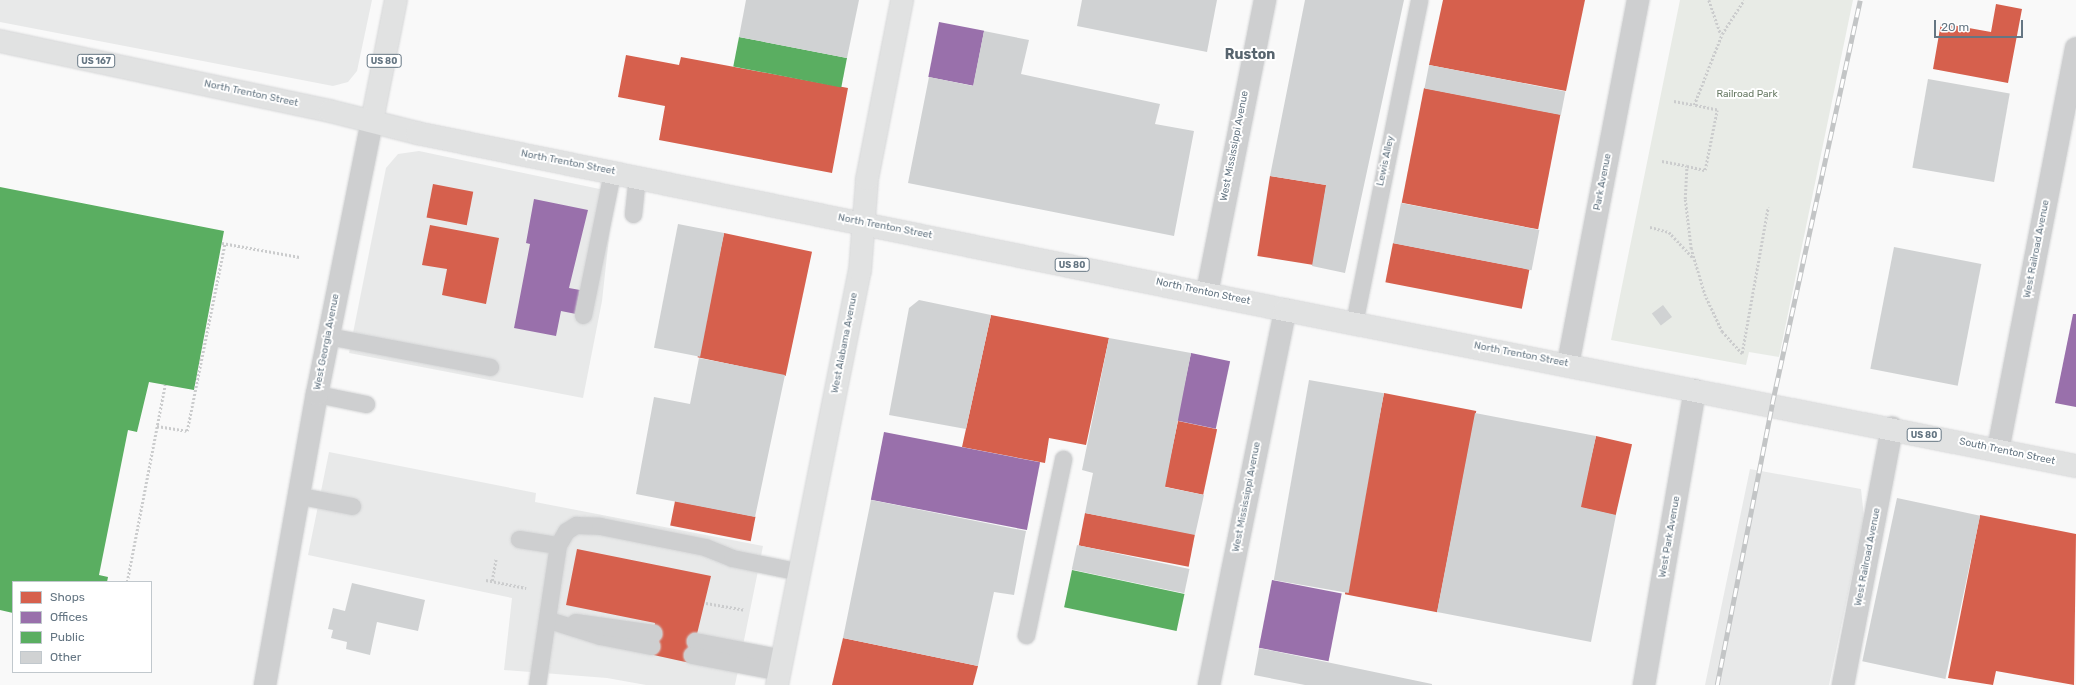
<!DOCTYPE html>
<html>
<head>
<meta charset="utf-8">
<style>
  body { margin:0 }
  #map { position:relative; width:2076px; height:685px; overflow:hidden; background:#f9f9f9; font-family:Rubik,sans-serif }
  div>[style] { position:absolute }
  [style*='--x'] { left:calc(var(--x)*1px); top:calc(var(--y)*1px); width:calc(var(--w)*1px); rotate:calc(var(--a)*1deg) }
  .built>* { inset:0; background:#e8e9e9 }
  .green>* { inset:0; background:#e8ebe6 }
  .shops>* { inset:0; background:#d6604d; transform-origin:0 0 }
  .offices>* { inset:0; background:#9970ab; transform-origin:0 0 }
  .public>* { inset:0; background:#5aae61; transform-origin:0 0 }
  .building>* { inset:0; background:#d0d2d3; transform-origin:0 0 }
  .path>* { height:2.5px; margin-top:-1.25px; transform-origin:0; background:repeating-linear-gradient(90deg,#cbcccd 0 2px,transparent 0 4px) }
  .roads { filter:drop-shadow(0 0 1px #d5d6d7) drop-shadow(0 0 1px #d5d6d7) }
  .lane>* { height:17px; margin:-8.5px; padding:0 8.5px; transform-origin:8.5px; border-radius:8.5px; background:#cecfd0 }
  .street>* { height:22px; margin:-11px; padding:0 11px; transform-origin:11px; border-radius:11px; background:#cecfd0 }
  .secondary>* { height:22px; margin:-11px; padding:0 11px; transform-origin:11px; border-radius:11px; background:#e1e2e2 }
  .primary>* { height:22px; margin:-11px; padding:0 11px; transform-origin:11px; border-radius:11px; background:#e1e2e2 }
  .highway>* { height:22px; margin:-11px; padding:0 11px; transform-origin:11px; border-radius:11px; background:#e1e2e2 }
  .rail>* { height:4.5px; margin-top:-2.25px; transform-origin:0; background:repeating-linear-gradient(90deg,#fff 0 9px,#c3c5c6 0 18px); box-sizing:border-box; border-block:1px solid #c3c5c6 }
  span { translate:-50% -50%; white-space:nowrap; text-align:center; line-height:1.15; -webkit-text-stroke:4px #fff; paint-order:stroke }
  .shield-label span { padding:1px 3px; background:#fff; border:1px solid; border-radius:3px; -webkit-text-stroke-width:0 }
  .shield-label { font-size:9px; color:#657683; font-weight:700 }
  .street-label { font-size:10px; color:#657683 }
  .park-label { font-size:10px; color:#687a64 }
  .district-label { font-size:14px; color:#57646e; font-weight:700 }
  .legend { position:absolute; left:12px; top:581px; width:140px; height:92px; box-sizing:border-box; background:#fff; border:1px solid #c1c8cd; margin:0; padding:5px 7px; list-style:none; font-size:12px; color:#657683 }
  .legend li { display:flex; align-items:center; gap:8px; height:20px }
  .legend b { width:20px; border:1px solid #c1c8cd }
  .scale { position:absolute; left:1934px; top:20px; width:89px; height:18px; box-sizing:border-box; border:2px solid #657683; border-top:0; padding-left:5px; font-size:12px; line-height:14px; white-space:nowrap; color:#657683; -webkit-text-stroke:3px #fff; paint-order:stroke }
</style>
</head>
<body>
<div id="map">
  <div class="built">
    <div style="clip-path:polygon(0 0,372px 0,357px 71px,348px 82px,333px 86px,0 22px)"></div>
    <div style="clip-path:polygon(419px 151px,614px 192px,602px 301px,583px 398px,349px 353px,386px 168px,398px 154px)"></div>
    <div style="clip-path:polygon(329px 452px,536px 493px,535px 502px,763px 546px,735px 685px,646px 685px,607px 678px,504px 670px,512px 598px,308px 555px)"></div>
    <div style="clip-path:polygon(1750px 469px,1861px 489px,1864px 517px,1829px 685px,1705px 685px)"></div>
  </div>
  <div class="green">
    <div style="clip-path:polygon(1680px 0,1853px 0,1779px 357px,1749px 352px,1746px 365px,1611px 340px)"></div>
  </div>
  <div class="shops">
    <div style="clip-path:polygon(1443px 0,1585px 0,1566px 91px,1429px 65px)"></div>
    <div style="clip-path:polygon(1996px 4px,2022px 9px,2008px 83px,1933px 69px,1941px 23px,1991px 32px)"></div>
    <div style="clip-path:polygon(626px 55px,679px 65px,681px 57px,848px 88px,832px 173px,659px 140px,665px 106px,618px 97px)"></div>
    <div style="left:1424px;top:88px;width:139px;height:117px;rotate:11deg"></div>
    <div style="left:1270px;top:176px;width:57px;height:81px;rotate:9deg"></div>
    <div style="left:433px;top:184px;width:41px;height:34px;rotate:11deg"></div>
    <div style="clip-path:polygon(430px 225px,499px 238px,486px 304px,442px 295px,447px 269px,422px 265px)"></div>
    <div style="left:724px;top:233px;width:90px;height:127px;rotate:12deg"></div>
    <div style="left:1393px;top:243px;width:139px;height:40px;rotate:11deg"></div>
    <div style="clip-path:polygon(991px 315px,1109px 338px,1086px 445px,1049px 438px,1045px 463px,962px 447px)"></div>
    <div style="left:1384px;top:393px;width:94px;height:205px;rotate:11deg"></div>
    <div style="left:1178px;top:421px;width:40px;height:67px;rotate:12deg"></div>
    <div style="left:1596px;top:436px;width:37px;height:73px;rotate:13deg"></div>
    <div style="left:675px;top:501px;width:82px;height:25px;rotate:11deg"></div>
    <div style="left:1085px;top:513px;width:112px;height:33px;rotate:11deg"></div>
    <div style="clip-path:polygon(1980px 515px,2076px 534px,2074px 685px,1996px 671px,1993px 685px,1948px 678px)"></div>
    <div style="clip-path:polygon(577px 549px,711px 576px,690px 663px,649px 654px,655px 623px,566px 605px)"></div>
    <div style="clip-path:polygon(843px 638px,978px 666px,973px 685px,832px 685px)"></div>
  </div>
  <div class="offices">
    <div style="left:939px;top:22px;width:46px;height:56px;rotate:11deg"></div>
    <div style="clip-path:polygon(534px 199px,588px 210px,569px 288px,580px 290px,576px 314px,561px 311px,556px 336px,514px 328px,530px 244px,526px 243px)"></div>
    <div style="clip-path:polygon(2073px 314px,2076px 314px,2076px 407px,2055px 403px)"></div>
    <div style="left:1191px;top:353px;width:40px;height:69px;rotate:12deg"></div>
    <div style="left:884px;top:432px;width:159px;height:69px;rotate:11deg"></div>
    <div style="left:1272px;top:580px;width:71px;height:69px;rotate:11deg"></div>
  </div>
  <div class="public">
    <div style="left:739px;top:37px;width:110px;height:30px;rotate:11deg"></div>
    <div style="clip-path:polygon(0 187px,224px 231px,194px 390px,149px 382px,137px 432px,128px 430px,99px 575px,108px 577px,107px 582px,13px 582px,13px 613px,0 610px)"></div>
    <div style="left:1072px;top:570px;width:115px;height:38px;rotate:12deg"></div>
  </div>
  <div class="building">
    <div style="clip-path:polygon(746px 0,859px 0,847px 58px,739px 37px)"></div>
    <div style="clip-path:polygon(1082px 0,1217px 0,1207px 52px,1077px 26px)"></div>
    <div style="clip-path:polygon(1305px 0,1404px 0,1345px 273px,1312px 266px,1326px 185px,1270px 176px)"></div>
    <div style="clip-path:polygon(984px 31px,1029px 40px,1021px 74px,1160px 104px,1155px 124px,1194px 131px,1174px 236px,908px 183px,929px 77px,973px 86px)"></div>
    <div style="left:1429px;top:65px;width:139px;height:24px;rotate:11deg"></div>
    <div style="left:1928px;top:79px;width:83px;height:90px;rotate:10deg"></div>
    <div style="left:1401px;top:203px;width:141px;height:41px;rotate:11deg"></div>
    <div style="left:678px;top:224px;width:47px;height:126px;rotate:11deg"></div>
    <div style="left:1894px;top:247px;width:89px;height:124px;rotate:11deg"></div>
    <div style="clip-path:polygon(919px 300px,991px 315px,966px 429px,889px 415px,909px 308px)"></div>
    <div style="left:1663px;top:305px;width:15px;height:14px;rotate:53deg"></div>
    <div style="clip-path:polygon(1109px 338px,1191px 353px,1165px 487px,1204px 495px,1195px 535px,1085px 513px,1093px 473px,1082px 470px)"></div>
    <div style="clip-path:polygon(699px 358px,785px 375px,755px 517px,636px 494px,654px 397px,690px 404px)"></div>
    <div style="left:1309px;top:380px;width:76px;height:203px;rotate:10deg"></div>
    <div style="clip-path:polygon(1475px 413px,1596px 436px,1581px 507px,1616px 515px,1591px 642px,1437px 612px)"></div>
    <div style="left:1897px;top:498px;width:85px;height:167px;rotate:12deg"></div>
    <div style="clip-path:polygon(871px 500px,1026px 531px,1014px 595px,994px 592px,978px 666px,843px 638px)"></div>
    <div style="left:1077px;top:545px;width:115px;height:25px;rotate:12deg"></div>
    <div style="clip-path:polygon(352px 583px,425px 600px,418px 631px,377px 622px,370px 655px,346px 649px,347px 642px,331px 638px,333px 630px,328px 629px,333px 608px,345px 611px)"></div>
    <div style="clip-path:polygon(1259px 648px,1432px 684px,1432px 685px,1305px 685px,1254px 675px)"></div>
  </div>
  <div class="path">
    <div style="--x:1709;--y:0;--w:36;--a:71"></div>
    <div style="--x:1674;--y:101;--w:20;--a:11"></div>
    <div style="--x:1662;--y:161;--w:25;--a:11"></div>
    <div style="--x:1650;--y:227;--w:20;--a:15"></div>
    <div style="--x:1669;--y:232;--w:35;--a:47"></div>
    <div style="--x:222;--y:243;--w:79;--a:10.2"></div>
    <div style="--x:1742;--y:353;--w:148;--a:-79.9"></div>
    <div style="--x:1742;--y:354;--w:30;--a:-132"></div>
    <div style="--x:1722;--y:332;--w:40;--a:-115"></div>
    <div style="--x:1705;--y:296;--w:49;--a:-106.6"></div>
    <div style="--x:1691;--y:249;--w:50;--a:-96.8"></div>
    <div style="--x:1685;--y:199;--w:33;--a:-87"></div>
    <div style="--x:1687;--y:166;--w:18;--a:13"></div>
    <div style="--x:1705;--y:170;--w:61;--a:-78.7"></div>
    <div style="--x:1717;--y:110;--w:24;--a:-168"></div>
    <div style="--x:1694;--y:105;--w:76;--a:-68.5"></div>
    <div style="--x:1722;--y:34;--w:40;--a:-57.1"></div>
    <div style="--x:157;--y:426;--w:30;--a:9"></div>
    <div style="--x:187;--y:431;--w:192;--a:-78.6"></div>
    <div style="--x:486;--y:580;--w:41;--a:11.3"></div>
    <div style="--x:492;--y:581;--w:23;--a:-80"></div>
    <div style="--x:127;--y:582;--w:201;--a:-79.1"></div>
    <div style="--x:706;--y:603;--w:39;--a:10"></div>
  </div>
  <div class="roads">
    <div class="lane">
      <div style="--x:633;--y:214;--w:37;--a:-84"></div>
      <div style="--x:583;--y:315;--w:146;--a:-78.5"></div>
      <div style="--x:1354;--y:323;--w:329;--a:-78.6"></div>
      <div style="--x:328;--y:336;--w:165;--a:10.8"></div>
      <div style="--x:317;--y:394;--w:50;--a:11.5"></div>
      <div style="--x:301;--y:496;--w:52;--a:11.1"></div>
      <div style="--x:519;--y:539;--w:39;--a:9"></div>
      <div style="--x:549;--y:620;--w:53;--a:17.4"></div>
      <div style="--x:600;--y:636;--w:52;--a:11.1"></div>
      <div style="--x:575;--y:622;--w:79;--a:8"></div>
      <div style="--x:1026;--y:635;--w:180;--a:-78.1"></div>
      <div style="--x:695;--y:641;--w:90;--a:10.9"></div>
      <div style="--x:692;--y:655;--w:90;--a:10.9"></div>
      <div style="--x:537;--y:685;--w:142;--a:-81.5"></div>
      <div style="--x:558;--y:545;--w:16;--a:-60"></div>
      <div style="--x:566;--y:531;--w:12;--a:-31"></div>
      <div style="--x:576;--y:525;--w:24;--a:2"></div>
      <div style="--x:600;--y:526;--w:107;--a:11.3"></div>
      <div style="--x:705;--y:547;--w:29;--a:22"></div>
      <div style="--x:732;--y:558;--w:69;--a:11.6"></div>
    </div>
    <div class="street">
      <div style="--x:1207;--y:293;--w:299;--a:-78.8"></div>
      <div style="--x:1568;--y:364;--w:371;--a:-79.1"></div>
      <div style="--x:1998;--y:450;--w:409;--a:-79"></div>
      <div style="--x:265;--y:685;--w:296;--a:-79.9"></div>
      <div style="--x:317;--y:394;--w:278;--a:-78.6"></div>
      <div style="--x:1209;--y:685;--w:383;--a:-78.5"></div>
      <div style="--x:1644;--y:685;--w:299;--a:-80.2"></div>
      <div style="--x:1843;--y:685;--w:262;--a:-79.2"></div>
    </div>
    <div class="secondary">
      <div style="--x:777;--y:685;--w:422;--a:-78.7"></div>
      <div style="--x:860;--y:271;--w:92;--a:-85.6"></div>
      <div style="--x:867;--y:179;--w:182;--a:-78.9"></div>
    </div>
    <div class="primary">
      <div style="--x:372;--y:121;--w:123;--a:-78.8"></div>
    </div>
    <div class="highway">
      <div style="--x:0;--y:41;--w:337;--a:12"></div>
      <div style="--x:330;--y:111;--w:90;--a:14.2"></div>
      <div style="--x:417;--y:133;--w:886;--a:11.53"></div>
      <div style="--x:1285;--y:310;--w:806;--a:11.16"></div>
    </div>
  </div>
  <div class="rail">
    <div style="--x:1717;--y:685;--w:286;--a:-78.9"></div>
    <div style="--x:1772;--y:404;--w:413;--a:-77.7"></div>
  </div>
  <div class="shield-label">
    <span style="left:96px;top:61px">US 167</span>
    <span style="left:384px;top:61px">US 80</span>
    <span style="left:1072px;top:265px">US 80</span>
    <span style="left:1924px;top:435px">US 80</span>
  </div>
  <div class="street-label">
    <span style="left:251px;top:94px;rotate:12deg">North Trenton Street</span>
    <span style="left:1235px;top:146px;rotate:-79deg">West Mississippi Avenue</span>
    <span style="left:1386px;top:161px;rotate:-78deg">Lewis Alley</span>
    <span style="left:568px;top:163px;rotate:11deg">North Trenton Street</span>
    <span style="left:1603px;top:182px;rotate:-79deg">Park Avenue</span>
    <span style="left:885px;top:227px;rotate:11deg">North Trenton Street</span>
    <span style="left:2037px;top:249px;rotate:-79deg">West Railroad Avenue</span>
    <span style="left:1203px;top:292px;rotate:12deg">North Trenton Street</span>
    <span style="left:327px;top:342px;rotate:-79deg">West Georgia Avenue</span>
    <span style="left:845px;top:343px;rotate:-79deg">West Alabama Avenue</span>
    <span style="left:1521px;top:355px;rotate:11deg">North Trenton Street</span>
    <span style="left:2007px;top:452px;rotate:12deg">South Trenton Street</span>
    <span style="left:1247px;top:497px;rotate:-79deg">West Mississippi Avenue</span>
    <span style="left:1670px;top:537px;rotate:-80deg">West Park Avenue</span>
    <span style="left:1868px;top:557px;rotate:-79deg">West Railroad Avenue</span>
  </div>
  <div class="park-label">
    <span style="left:1747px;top:95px">Railroad Park</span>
  </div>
  <div class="district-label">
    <span style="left:1250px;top:55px">Ruston</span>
  </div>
  <ul class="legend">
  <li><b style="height:11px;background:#d6604d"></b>Shops</li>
  <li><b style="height:11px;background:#9970ab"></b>Offices</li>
  <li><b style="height:11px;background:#5aae61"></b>Public</li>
  <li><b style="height:11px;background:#d0d2d3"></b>Other</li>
  </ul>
  <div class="scale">20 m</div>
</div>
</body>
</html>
